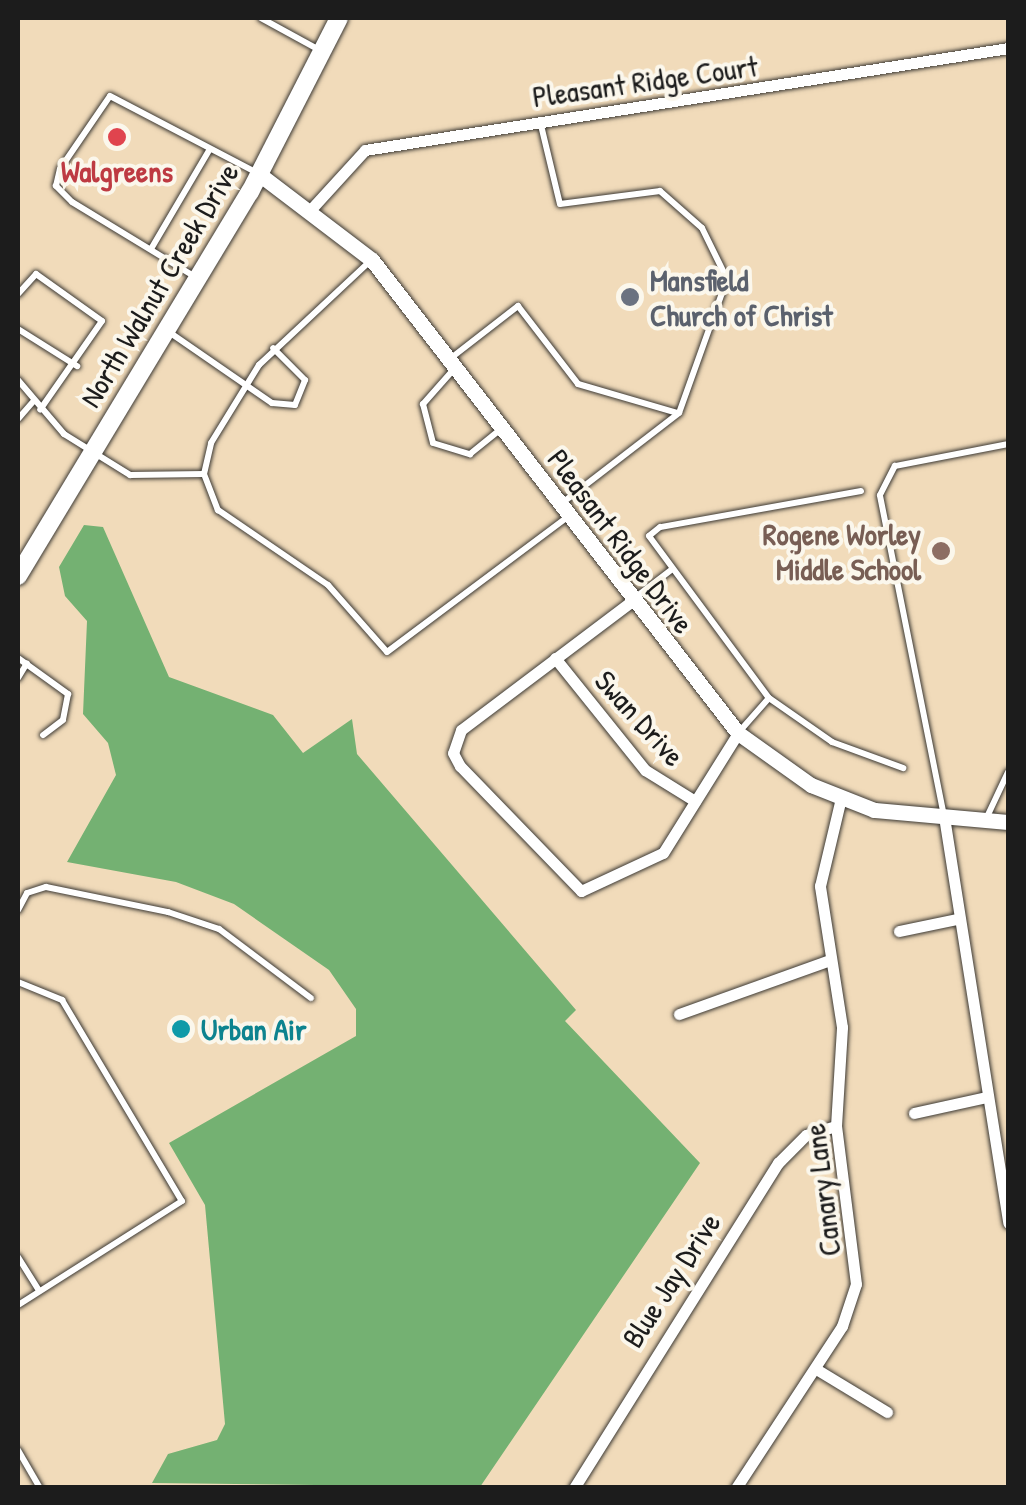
<!DOCTYPE html>
<html>
<head>
<meta charset="utf-8">
<style>
  body { margin:0 }
  #map { position:relative; width:1026px; height:1505px; overflow:hidden; background:#f1dbba; font-family:"Patrick Hand",sans-serif }
  div>[style] { position:absolute }
  [style*='--x'] { left:calc(var(--x)*1px); top:calc(var(--y)*1px); width:calc(var(--w)*1px); rotate:calc(var(--a)*1deg) }
  .forest>* { inset:0; background:#74b172 }
  .roads { filter:drop-shadow(0 0 2px #3c3934) drop-shadow(0 0 2px #3c3934) }
  .service>* { height:6px; margin:-3px; padding:0 3px; transform-origin:3px; border-radius:3px; background:#fff }
  .minor>* { height:11px; margin:-5.5px; padding:0 5.5px; transform-origin:5.5px; border-radius:5.5px; background:#fff }
  .tertiary>* { height:15px; margin:-7.5px; padding:0 7.5px; transform-origin:7.5px; border-radius:7.5px; background:#fff }
  .secondary>* { height:18px; margin:-9px; padding:0 9px; transform-origin:9px; border-radius:9px; background:#fff }
  .dots>* { width:28px; height:28px; translate:-50% -50%; box-sizing:border-box; border:5px solid #fbf7ec; border-radius:50% }
  span { translate:-50% -50%; white-space:nowrap; text-align:center; line-height:1.15; -webkit-text-stroke:8px #fbf7ec; paint-order:stroke }
  .street-label { font-size:30px; color:#1c1c1c }
  .health-label { font-size:30px; color:#be3a42; font-weight:700 }
  .worship-label { font-size:30px; color:#5b616d; font-weight:700 }
  .left { translate:0 -50%; text-align:left }
  .education-label { font-size:30px; color:#785e54; font-weight:700 }
  .right { translate:-100% -50%; text-align:right }
  .culture-label { font-size:30px; color:#0d838f; font-weight:700 }
  .frame { position:absolute; inset:0; border:20px solid #1c1c1c; pointer-events:none }
</style>
</head>
<body>
<div id="map">
  <div class="forest">
    <div style="clip-path:polygon(84px 525px,103px 527px,169px 677px,273px 715px,303px 753px,352px 719px,357px 754px,576px 1010px,565px 1021px,700px 1163px,480px 1487px,152px 1483px,168px 1454px,217px 1440px,225px 1424px,205px 1205px,169px 1143px,356px 1036px,356px 1009px,329px 970px,234px 904px,176px 882px,67px 862px,116px 775px,108px 743px,83px 714px,87px 621px,65px 596px,59px 567px)"></div>
  </div>
  <div class="roads">
    <div class="service">
      <div style="--x:261;--y:18;--w:68;--a:28.8"></div>
      <div style="--x:540;--y:121;--w:85;--a:76.5"></div>
      <div style="--x:560;--y:204;--w:101;--a:-7.4"></div>
      <div style="--x:660;--y:191;--w:56;--a:41.4"></div>
      <div style="--x:702;--y:228;--w:57;--a:63.9"></div>
      <div style="--x:727;--y:279;--w:142;--a:109.7"></div>
      <div style="--x:679;--y:413;--w:148;--a:142.4"></div>
      <div style="--x:151;--y:249;--w:116;--a:-59.5"></div>
      <div style="--x:197;--y:278;--w:146;--a:-148.7"></div>
      <div style="--x:72;--y:202;--w:23;--a:-135"></div>
      <div style="--x:56;--y:186;--w:17;--a:-77"></div>
      <div style="--x:60;--y:169;--w:88;--a:-55.6"></div>
      <div style="--x:110;--y:96;--w:166;--a:27.6"></div>
      <div style="--x:18;--y:294;--w:27;--a:-48"></div>
      <div style="--x:36;--y:274;--w:81;--a:35.5"></div>
      <div style="--x:102;--y:321;--w:108;--a:124.9"></div>
      <div style="--x:18;--y:329;--w:70;--a:32.1"></div>
      <div style="--x:169;--y:332;--w:125;--a:34.6"></div>
      <div style="--x:272;--y:403;--w:23;--a:5"></div>
      <div style="--x:295;--y:405;--w:27;--a:-68"></div>
      <div style="--x:305;--y:380;--w:45;--a:-135"></div>
      <div style="--x:451;--y:358;--w:85;--a:-37.8"></div>
      <div style="--x:518;--y:306;--w:98;--a:52.4"></div>
      <div style="--x:578;--y:384;--w:104;--a:16.2"></div>
      <div style="--x:454;--y:369;--w:47;--a:131.5"></div>
      <div style="--x:423;--y:404;--w:40;--a:75.6"></div>
      <div style="--x:433;--y:443;--w:39;--a:17"></div>
      <div style="--x:470;--y:454;--w:38;--a:-39"></div>
      <div style="--x:18;--y:380;--w:71;--a:49.6"></div>
      <div style="--x:64;--y:434;--w:78;--a:31.8"></div>
      <div style="--x:130;--y:475;--w:74;--a:-0.8"></div>
      <div style="--x:204;--y:474;--w:32;--a:-77"></div>
      <div style="--x:211;--y:443;--w:92;--a:-58.4"></div>
      <div style="--x:259;--y:365;--w:151;--a:-43.1"></div>
      <div style="--x:18;--y:419;--w:23;--a:-49"></div>
      <div style="--x:204;--y:474;--w:39;--a:69"></div>
      <div style="--x:218;--y:510;--w:133;--a:34.3"></div>
      <div style="--x:328;--y:585;--w:89;--a:48.6"></div>
      <div style="--x:387;--y:652;--w:229;--a:-36.8"></div>
      <div style="--x:861;--y:491;--w:204;--a:169.8"></div>
      <div style="--x:660;--y:527;--w:14;--a:141"></div>
      <div style="--x:649;--y:536;--w:202;--a:53.5"></div>
      <div style="--x:769;--y:698;--w:77;--a:34.9"></div>
      <div style="--x:832;--y:742;--w:76;--a:20.1"></div>
      <div style="--x:636;--y:597;--w:44;--a:-37.6"></div>
      <div style="--x:18;--y:658;--w:62;--a:35.8"></div>
      <div style="--x:68;--y:694;--w:26;--a:101"></div>
      <div style="--x:63;--y:720;--w:25;--a:143"></div>
      <div style="--x:18;--y:678;--w:17;--a:-59"></div>
      <div style="--x:739;--y:732;--w:45;--a:-48.6"></div>
      <div style="--x:944;--y:816;--w:327;--a:-101.3"></div>
      <div style="--x:880;--y:495;--w:33;--a:-63"></div>
      <div style="--x:895;--y:466;--w:115;--a:-11"></div>
      <div style="--x:986;--y:819;--w:52;--a:-64.9"></div>
      <div style="--x:18;--y:910;--w:19;--a:-62"></div>
      <div style="--x:27;--y:893;--w:20;--a:-18"></div>
      <div style="--x:46;--y:887;--w:125;--a:11.6"></div>
      <div style="--x:168;--y:912;--w:54;--a:18.4"></div>
      <div style="--x:219;--y:929;--w:115;--a:36.9"></div>
      <div style="--x:18;--y:982;--w:48;--a:22.2"></div>
      <div style="--x:62;--y:1000;--w:234;--a:59.2"></div>
      <div style="--x:182;--y:1201;--w:194;--a:147.6"></div>
      <div style="--x:18;--y:1257;--w:40;--a:58"></div>
      <div style="--x:18;--y:1450;--w:44;--a:59.9"></div>
    </div>
    <div class="minor">
      <div style="--x:313;--y:207;--w:77;--a:-47.6"></div>
      <div style="--x:365;--y:150;--w:651;--a:-9.01"></div>
      <div style="--x:632;--y:601;--w:214;--a:143"></div>
      <div style="--x:461;--y:730;--w:24;--a:109"></div>
      <div style="--x:453;--y:753;--w:15;--a:62"></div>
      <div style="--x:460;--y:766;--w:174;--a:45.9"></div>
      <div style="--x:581;--y:891;--w:90;--a:-24.9"></div>
      <div style="--x:663;--y:853;--w:142;--a:-58"></div>
      <div style="--x:555;--y:658;--w:144;--a:51.2"></div>
      <div style="--x:645;--y:770;--w:59;--a:31.8"></div>
      <div style="--x:945;--y:823;--w:405;--a:81"></div>
      <div style="--x:899;--y:931;--w:59;--a:-11.7"></div>
      <div style="--x:679;--y:1014;--w:160;--a:-19.7"></div>
      <div style="--x:914;--y:1113;--w:74;--a:-12.5"></div>
      <div style="--x:816;--y:1369;--w:83;--a:31.2"></div>
      <div style="--x:574;--y:1488;--w:384;--a:-57.9"></div>
      <div style="--x:778;--y:1163;--w:40;--a:-45"></div>
      <div style="--x:806;--y:1135;--w:31;--a:-17"></div>
      <div style="--x:736;--y:1488;--w:194;--a:-56.8"></div>
      <div style="--x:842;--y:1326;--w:44;--a:-71.6"></div>
      <div style="--x:856;--y:1284;--w:159;--a:-97.2"></div>
      <div style="--x:836;--y:1126;--w:99;--a:-86.5"></div>
      <div style="--x:842;--y:1027;--w:143;--a:-98.9"></div>
      <div style="--x:820;--y:886;--w:90;--a:-76.6"></div>
    </div>
    <div class="tertiary">
      <div style="--x:259;--y:174;--w:142;--a:37.3"></div>
      <div style="--x:372;--y:260;--w:598;--a:52.27"></div>
      <div style="--x:738;--y:733;--w:90;--a:35.5"></div>
      <div style="--x:811;--y:785;--w:68;--a:21.6"></div>
      <div style="--x:874;--y:810;--w:135;--a:5.1"></div>
    </div>
    <div class="secondary">
      <div style="--x:18;--y:576;--w:449;--a:-58.9"></div>
      <div style="--x:250;--y:192;--w:195;--a:-62.9"></div>
    </div>
  </div>
  <div class="dots">
    <div style="left:117px;top:137px;background:#e0444e"></div>
    <div style="left:630px;top:297px;background:#6b7280"></div>
    <div style="left:941px;top:551px;background:#8d6e63"></div>
    <div style="left:181px;top:1029px;background:#0f9aa8"></div>
  </div>
  <div class="street-label">
    <span style="left:645px;top:81px;rotate:-8deg">Pleasant Ridge Court</span>
    <span style="left:159px;top:285px;rotate:-59deg">North Walnut Creek Drive</span>
    <span style="left:621px;top:541px;rotate:53deg">Pleasant Ridge Drive</span>
    <span style="left:640px;top:718px;rotate:48deg">Swan Drive</span>
    <span style="left:822px;top:1190px;rotate:-97deg">Canary Lane</span>
    <span style="left:671px;top:1280px;rotate:-57deg">Blue Jay Drive</span>
  </div>
  <div class="health-label">
    <span style="left:117px;top:171px">Walgreens</span>
  </div>
  <div class="worship-label">
    <span class="left" style="left:650px;top:297px">Mansfield<br>Church of Christ</span>
  </div>
  <div class="education-label">
    <span class="right" style="left:921px;top:551px">Rogene Worley<br>Middle School</span>
  </div>
  <div class="culture-label">
    <span class="left" style="left:201px;top:1029px">Urban Air</span>
  </div>
  <div class="frame"></div>
</div>
</body>
</html>
